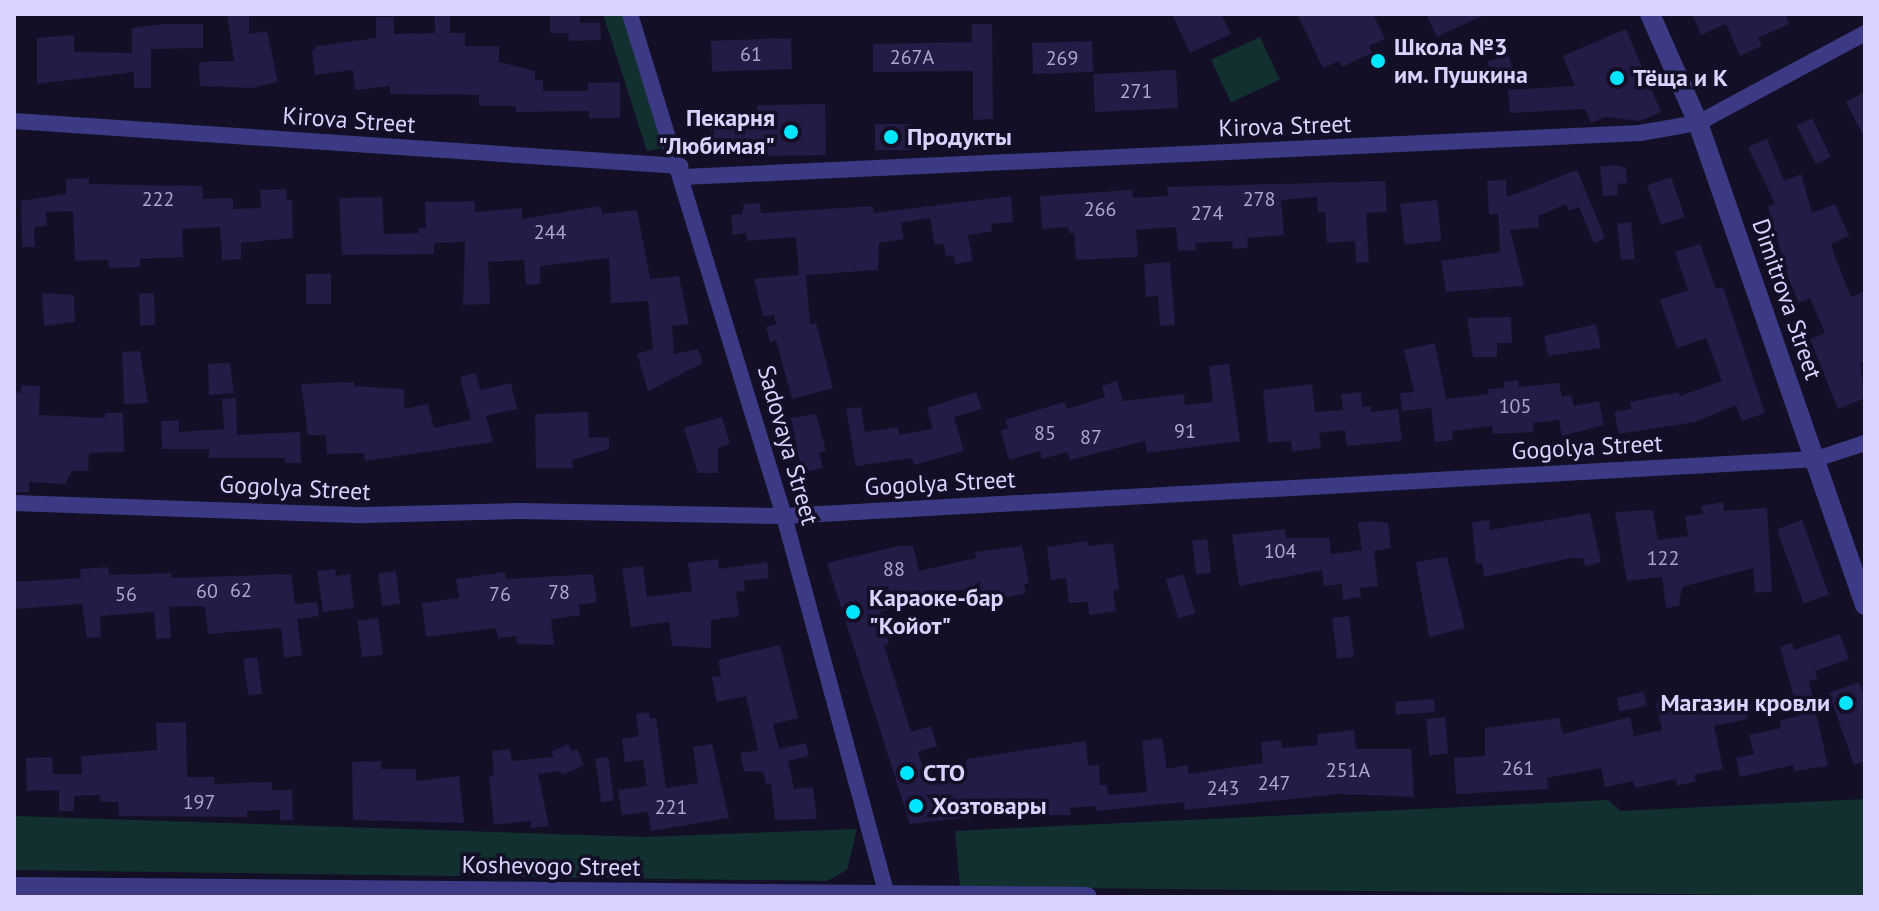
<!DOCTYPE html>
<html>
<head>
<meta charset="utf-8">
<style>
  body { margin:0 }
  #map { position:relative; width:1879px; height:911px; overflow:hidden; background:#130f26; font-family:"PT Sans",sans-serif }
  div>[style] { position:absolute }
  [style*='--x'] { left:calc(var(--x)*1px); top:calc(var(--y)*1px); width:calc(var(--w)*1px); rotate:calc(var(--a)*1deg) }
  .green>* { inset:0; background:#12302f; transform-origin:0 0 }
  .building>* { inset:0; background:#241b47; transform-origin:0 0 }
  .minor>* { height:16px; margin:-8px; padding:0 8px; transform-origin:8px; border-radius:8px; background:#3d3a85 }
  .tertiary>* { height:20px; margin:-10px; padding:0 10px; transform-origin:10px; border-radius:10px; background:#3d3a85 }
  .dots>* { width:22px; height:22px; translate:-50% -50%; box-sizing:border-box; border:4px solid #130f26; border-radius:50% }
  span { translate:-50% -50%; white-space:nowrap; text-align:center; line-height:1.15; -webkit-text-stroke:7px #130f26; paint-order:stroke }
  .number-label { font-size:20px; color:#aca6d1 }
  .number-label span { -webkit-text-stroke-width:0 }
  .poi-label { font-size:24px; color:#d9d4ff; font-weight:700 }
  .left { translate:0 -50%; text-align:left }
  .right { translate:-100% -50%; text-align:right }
  .street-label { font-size:24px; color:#d9d4ff }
  .frame { position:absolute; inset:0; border:16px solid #d9d4ff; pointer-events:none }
</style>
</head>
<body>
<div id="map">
  <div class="green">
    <div style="clip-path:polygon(603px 14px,625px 14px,665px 144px,661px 148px,647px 151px)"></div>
    <div style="left:1260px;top:37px;width:47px;height:54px;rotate:65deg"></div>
    <div style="clip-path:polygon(1865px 799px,1865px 896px,960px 887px,955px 831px,1608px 800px,1621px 811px)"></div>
    <div style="clip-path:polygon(14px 816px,644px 837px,857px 829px,847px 870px,827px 881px,14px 870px)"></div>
  </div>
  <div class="building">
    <div style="clip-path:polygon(227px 14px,249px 14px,249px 34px,267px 31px,278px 82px,251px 88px,200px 86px,199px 62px,234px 61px)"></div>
    <div style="clip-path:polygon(434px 14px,450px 14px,450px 33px,465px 33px,465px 46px,499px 46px,499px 62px,535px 71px,535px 80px,543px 80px,543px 91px,588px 91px,588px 83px,620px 82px,620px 118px,589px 118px,589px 111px,516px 112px,516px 106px,479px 106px,479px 95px,390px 94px,390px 86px,355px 90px,353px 70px,315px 75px,312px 52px,317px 46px,376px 38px,376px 17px,394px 17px,394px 34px,435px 33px)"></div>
    <div style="clip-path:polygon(1172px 14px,1221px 14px,1231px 34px,1190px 53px)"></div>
    <div style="clip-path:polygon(1297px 14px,1373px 14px,1385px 39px,1369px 46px,1372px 53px,1342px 67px,1339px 61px,1323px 68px)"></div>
    <div style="clip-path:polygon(1426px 14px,1486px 14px,1437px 37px)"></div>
    <div style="clip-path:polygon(1692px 14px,1785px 14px,1789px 24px,1758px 38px,1762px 46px,1740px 56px,1726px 24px,1701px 35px)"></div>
    <div style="clip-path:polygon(580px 15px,580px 23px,600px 23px,601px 40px,569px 41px,568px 33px,550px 33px,550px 16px)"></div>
    <div style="clip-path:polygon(163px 24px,203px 24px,203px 48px,151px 49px,151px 88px,134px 88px,134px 72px,37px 84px,37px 38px,74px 35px,74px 52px,132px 53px,132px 28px)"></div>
    <div style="clip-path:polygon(972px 24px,992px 24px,993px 119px,973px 120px,973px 71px,873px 72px,873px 44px,972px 42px)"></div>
    <div style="clip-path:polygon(1626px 29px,1661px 112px,1640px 121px,1605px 117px,1591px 123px,1585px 109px,1510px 113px,1508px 90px,1575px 86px,1563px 56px)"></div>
    <div style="left:791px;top:38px;width:31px;height:80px;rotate:88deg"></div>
    <div style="left:1092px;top:41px;width:31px;height:60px;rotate:88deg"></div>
    <div style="left:1509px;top:56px;width:25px;height:22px;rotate:76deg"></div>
    <div style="left:1176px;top:70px;width:38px;height:83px;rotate:87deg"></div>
    <div style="clip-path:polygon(1865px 92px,1865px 139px,1846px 102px)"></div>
    <div style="clip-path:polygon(825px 104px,826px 155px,710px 157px,710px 122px,757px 121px,757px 105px)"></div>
    <div style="left:1812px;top:118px;width:43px;height:17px;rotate:64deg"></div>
    <div style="left:875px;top:124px;width:36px;height:26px"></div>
    <div style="clip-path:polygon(1767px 139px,1784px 181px,1801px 174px,1812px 213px,1835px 204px,1849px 236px,1831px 244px,1836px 259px,1851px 297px,1865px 291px,1865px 361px,1860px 363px,1865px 398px,1838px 409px,1810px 339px,1825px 333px,1810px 298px,1799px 303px,1788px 278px,1768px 206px,1775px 204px,1748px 147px)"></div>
    <div style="clip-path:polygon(1616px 165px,1626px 168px,1627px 183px,1617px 184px,1618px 195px,1603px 196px,1600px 167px)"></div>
    <div style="clip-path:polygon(1577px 170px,1605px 238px,1594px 243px,1579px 207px,1569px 211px,1566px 204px,1538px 216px,1539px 227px,1510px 230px,1524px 286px,1446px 292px,1441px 261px,1500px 252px,1498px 214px,1489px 214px,1487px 181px,1506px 180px,1507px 197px)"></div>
    <div style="left:1671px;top:177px;width:42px;height:25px;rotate:71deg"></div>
    <div style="clip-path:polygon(89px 178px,89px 184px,202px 186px,203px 199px,233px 198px,233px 209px,261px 208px,260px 190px,286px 189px,287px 200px,292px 200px,293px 238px,241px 243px,241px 259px,222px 260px,220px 227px,182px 229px,183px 257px,140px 259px,140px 267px,109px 268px,108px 260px,75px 261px,73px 211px,46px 212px,47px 226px,34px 227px,35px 247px,22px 247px,21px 201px,66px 194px,66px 179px)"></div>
    <div style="clip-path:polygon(1385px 181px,1387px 212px,1366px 213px,1369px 262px,1356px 263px,1355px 241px,1327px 243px,1325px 212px,1318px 212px,1317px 197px,1281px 200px,1284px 235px,1247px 238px,1248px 248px,1233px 249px,1232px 241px,1195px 243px,1196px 250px,1178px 251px,1176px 227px,1136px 230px,1138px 257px,1076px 260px,1074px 233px,1069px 233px,1068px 227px,1042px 229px,1040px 196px,1132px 190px,1133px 198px,1168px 196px,1167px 187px)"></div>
    <div style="clip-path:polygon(1011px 196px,1013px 222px,991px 224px,992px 231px,968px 235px,973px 261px,955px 264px,954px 255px,946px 257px,944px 244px,935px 245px,930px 218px,901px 223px,904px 239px,879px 243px,878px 270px,806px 275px,810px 324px,816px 323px,833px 388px,792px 399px,776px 340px,770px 342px,766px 327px,776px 324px,774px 315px,763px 316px,754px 279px,799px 275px,796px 237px,747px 241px,746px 233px,733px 235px,731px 215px,742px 214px,744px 204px,760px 203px,761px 213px,873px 206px,874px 213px)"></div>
    <div style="clip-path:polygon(382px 197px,384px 234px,419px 233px,418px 228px,426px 228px,425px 202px,475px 201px,475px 212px,522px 208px,522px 219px,601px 206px,602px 214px,637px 210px,650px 279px,679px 276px,689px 324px,672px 326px,674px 354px,698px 349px,703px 363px,648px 391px,637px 354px,653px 349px,648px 301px,611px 303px,609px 258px,540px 266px,540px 284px,526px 285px,524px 260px,488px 262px,490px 304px,463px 305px,465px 242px,434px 243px,434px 254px,342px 255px,339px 198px)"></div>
    <div style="left:1437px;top:200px;width:41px;height:37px;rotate:84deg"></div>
    <div style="left:1631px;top:222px;width:37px;height:14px;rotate:84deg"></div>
    <div style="clip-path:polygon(1700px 244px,1716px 289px,1723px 287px,1765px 413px,1742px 421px,1736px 405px,1695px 422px,1619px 434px,1614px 412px,1631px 409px,1630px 402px,1679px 392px,1680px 396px,1722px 381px,1706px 338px,1677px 348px,1660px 300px,1688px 290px,1675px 252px)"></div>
    <div style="clip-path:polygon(1170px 262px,1175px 325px,1160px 326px,1158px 296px,1146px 297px,1144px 264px)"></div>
    <div style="left:306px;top:274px;width:25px;height:30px"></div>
    <div style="clip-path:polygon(42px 293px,74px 295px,75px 322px,44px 326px)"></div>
    <div style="left:154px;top:293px;width:32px;height:15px;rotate:88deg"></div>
    <div style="clip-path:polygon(1511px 317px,1512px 343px,1497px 343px,1497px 357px,1473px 357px,1467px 318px)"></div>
    <div style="clip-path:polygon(1596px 324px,1601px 348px,1548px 356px,1544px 336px)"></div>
    <div style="clip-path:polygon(1435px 343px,1446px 399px,1489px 394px,1488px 389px,1504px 388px,1504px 382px,1518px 380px,1519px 387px,1559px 383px,1562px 397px,1571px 395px,1574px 406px,1599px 401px,1604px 425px,1562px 436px,1559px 420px,1533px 423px,1534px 432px,1493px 434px,1492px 426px,1452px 431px,1453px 440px,1435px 442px,1431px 408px,1402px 411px,1400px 393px,1414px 392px,1404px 350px)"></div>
    <div style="clip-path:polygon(140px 351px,148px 403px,124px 404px,122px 352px)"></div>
    <div style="clip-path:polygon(230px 363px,234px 393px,209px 395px,208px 364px)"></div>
    <div style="clip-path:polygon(1229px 364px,1240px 441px,1147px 453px,1145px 441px,1070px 460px,1067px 452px,1042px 459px,1040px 451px,1009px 460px,1001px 431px,1008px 428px,1005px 420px,1064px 402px,1067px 409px,1105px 397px,1102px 386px,1117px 381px,1123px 401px,1184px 394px,1185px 405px,1213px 402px,1209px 366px)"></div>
    <div style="clip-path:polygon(476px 373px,480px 390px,511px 383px,517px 409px,486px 416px,493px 442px,365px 461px,364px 453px,327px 454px,326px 435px,308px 435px,301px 384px,354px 382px,354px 386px,404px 389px,404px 409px,428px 404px,434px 428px,471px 420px,460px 377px)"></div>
    <div style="clip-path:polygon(1312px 384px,1315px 412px,1343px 410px,1341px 394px,1361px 392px,1362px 407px,1371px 406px,1371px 412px,1398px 409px,1402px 441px,1347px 446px,1345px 430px,1319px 433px,1321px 448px,1292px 452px,1291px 441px,1268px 443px,1263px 390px)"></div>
    <div style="clip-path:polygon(21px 385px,40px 386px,39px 415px,105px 418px,105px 413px,123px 413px,124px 452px,89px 453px,88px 471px,72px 471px,65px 484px,29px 482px,29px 492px,14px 492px,14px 392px,21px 393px)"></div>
    <div style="clip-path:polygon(976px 392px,982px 409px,954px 417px,964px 451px,914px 465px,912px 458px,856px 466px,846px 409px,861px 407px,865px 432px,898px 427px,899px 435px,933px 429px,927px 408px)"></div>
    <div style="clip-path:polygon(236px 398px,237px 435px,300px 432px,301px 463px,285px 463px,285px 458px,209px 458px,209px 449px,162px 449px,161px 421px,179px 420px,179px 432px,224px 429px,222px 399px)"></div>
    <div style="clip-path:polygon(588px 412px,589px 438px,609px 437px,609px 449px,572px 460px,573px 468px,536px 468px,535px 414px)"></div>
    <div style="clip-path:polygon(816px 414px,826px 451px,819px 453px,823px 468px,802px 473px,791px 418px)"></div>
    <div style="clip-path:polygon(722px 417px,730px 444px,718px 448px,718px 473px,698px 473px,684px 428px)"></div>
    <div style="clip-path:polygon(1723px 502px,1724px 511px,1767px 508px,1772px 591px,1755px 593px,1753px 568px,1682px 587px,1679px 606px,1666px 608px,1662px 577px,1627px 581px,1615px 512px,1653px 510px,1658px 540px,1688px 536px,1685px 516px,1703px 514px,1701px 506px)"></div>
    <div style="clip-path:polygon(1590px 513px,1601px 562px,1585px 566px,1583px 558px,1571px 558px,1484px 577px,1482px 563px,1476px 564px,1472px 522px,1489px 520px,1490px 530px)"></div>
    <div style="left:1802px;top:520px;width:79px;height:27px;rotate:70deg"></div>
    <div style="clip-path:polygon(1371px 521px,1388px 523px,1391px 548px,1374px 551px,1378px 586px,1360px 588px,1361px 597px,1343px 600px,1342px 584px,1324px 586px,1322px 570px,1239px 586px,1232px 535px,1285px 529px,1286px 538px,1329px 538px,1331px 554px,1362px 550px,1358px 523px)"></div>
    <div style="left:1207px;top:539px;width:34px;height:15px;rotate:83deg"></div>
    <div style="clip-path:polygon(1087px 541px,1088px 546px,1113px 543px,1119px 589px,1113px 590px,1116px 611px,1089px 615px,1088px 602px,1069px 603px,1066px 578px,1051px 580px,1047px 547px)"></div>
    <div style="clip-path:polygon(898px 546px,913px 546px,919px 571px,976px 558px,975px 552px,1022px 546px,1029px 583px,1024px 584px,1026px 593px,1000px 599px,1002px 607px,984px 610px,982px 601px,968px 604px,965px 590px,958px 590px,880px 612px,889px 644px,884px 645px,911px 732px,931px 726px,937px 746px,918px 752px,928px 785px,967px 774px,966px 759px,1086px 741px,1088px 766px,1099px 765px,1100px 785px,1107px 785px,1108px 795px,1147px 792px,1142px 741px,1162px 738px,1167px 769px,1187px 765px,1189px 774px,1263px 763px,1261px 742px,1281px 740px,1282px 748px,1318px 745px,1317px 734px,1354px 730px,1356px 749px,1411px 749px,1414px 797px,1340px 794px,1185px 810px,1184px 802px,1096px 811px,1096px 806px,1070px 808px,1071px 815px,988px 815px,910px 824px,827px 563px)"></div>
    <div style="clip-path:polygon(1447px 557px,1465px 628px,1429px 637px,1416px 562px)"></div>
    <div style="clip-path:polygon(718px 559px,719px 569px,767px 562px,769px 578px,744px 581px,745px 591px,736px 592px,739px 616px,711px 620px,711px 648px,672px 646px,669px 622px,631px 627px,622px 569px,643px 566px,647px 597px,692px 591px,688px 563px)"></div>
    <div style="clip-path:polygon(108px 567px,109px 575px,171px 573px,171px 578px,291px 574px,295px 604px,317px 602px,319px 616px,297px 619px,302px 655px,284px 658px,281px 628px,208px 634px,205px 607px,198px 606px,169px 607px,171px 638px,156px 639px,154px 612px,100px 616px,101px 637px,87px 638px,82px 604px,14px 609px,14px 582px,81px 578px,80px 569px)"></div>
    <div style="clip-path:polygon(335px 569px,336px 576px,350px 574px,354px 608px,323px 612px,317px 571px)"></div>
    <div style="left:396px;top:571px;width:33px;height:18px;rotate:83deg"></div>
    <div style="clip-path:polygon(505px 572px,506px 579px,593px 574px,597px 602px,579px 605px,580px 615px,551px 619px,554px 645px,517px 644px,516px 636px,498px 638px,496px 628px,426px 637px,422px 603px,459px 598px,456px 579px)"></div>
    <div style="left:1183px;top:574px;width:41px;height:18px;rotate:72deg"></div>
    <div style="left:1349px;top:616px;width:41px;height:17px;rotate:83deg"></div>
    <div style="left:378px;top:618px;width:37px;height:21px;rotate:82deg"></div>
    <div style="clip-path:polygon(1840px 634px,1849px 659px,1815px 671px,1818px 679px,1809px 681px,1828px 766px,1794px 771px,1793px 765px,1740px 777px,1736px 758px,1754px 754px,1749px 735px,1781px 728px,1780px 720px,1799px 716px,1780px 647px,1792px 643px,1794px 650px)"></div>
    <div style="clip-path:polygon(780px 645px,798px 718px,773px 724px,779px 749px,806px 743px,809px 756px,788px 761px,794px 789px,813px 787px,817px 819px,775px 820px,771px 784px,766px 785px,763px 772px,744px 771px,740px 753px,758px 750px,746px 696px,717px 702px,712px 677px,721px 676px,718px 660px)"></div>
    <div style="left:257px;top:657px;width:37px;height:14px;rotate:82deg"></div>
    <div style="clip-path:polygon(1859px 682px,1865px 698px,1865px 761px,1854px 765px,1829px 693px)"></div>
    <div style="left:1644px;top:692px;width:14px;height:28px;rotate:78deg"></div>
    <div style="clip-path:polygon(1683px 697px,1686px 709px,1743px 697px,1748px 719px,1714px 726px,1723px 769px,1694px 775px,1696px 781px,1677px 786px,1676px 779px,1635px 788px,1633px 781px,1605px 787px,1601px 768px,1547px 778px,1548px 789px,1456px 794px,1454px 758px,1485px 756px,1485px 728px,1559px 718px,1563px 734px,1630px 717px,1634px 736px,1662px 730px,1656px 703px)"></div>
    <div style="left:1434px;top:699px;width:13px;height:39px;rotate:86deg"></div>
    <div style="clip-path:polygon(649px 712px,650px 718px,656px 718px,666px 788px,698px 783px,693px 747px,712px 744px,729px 818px,651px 831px,648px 812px,622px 815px,618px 790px,647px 786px,643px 760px,625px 762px,622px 739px,639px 736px,636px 714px)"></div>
    <div style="left:1445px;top:717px;width:37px;height:19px;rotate:85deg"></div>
    <div style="clip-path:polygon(186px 722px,187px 777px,214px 777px,214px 784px,272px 782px,272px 790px,292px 790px,293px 820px,280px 820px,280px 810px,247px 811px,247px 817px,119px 816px,118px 802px,101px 802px,100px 795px,74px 796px,74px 811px,59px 811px,59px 790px,27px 791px,26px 758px,52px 757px,53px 774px,82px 774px,81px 756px,157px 750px,156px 723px)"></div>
    <div style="clip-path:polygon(568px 744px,572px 752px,577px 749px,584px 765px,562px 775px,560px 771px,538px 774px,549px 826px,531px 828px,531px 821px,494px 825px,489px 776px,494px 775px,492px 751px,510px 749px,512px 761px,554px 757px,551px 752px)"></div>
    <div style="left:608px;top:757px;width:44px;height:13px;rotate:82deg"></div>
    <div style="clip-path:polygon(381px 761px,381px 769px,416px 769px,416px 781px,459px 776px,464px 823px,353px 820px,352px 762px)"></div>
  </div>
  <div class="minor">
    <div style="--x:630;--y:14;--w:525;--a:72.95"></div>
    <div style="--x:784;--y:516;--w:392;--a:74.8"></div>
    <div style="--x:14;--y:121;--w:668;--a:3.87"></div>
    <div style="--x:683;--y:177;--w:958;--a:-2.63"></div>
    <div style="--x:1640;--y:133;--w:59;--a:-9.8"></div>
    <div style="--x:1698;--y:123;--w:190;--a:-28.3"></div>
    <div style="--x:14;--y:503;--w:350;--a:2"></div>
    <div style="--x:364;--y:515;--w:156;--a:-1.5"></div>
    <div style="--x:520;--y:511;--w:264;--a:1.1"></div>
    <div style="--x:784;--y:516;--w:1034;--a:-3.16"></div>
    <div style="--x:1816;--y:459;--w:52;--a:-18.1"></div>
  </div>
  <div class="tertiary">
    <div style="--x:1650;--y:14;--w:119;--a:66.2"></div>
    <div style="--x:1698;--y:123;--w:510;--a:70.89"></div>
    <div style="--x:14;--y:887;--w:1073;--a:0.53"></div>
  </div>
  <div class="dots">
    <div style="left:1378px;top:61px;background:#00e5ff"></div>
    <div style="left:1617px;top:78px;background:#00e5ff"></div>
    <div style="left:791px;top:132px;background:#00e5ff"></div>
    <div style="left:891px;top:137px;background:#00e5ff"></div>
    <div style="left:853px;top:612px;background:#00e5ff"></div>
    <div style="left:1846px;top:703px;background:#00e5ff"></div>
    <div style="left:907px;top:773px;background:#00e5ff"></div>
    <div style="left:916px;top:806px;background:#00e5ff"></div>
  </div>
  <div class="number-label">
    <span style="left:751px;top:54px">61</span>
    <span style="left:912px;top:57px">267А</span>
    <span style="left:1062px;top:58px">269</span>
    <span style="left:1136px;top:91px">271</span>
    <span style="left:158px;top:199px">222</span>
    <span style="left:1259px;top:199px">278</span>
    <span style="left:1100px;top:209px">266</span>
    <span style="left:1207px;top:213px">274</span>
    <span style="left:550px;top:232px">244</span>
    <span style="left:1515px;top:406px">105</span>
    <span style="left:1185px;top:431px">91</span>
    <span style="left:1045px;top:433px">85</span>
    <span style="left:1091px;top:437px">87</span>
    <span style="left:1280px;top:551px">104</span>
    <span style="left:1663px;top:558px">122</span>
    <span style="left:894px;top:569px">88</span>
    <span style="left:241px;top:590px">62</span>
    <span style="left:207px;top:591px">60</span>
    <span style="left:559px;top:592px">78</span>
    <span style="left:126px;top:594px">56</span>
    <span style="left:500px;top:594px">76</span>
    <span style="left:1518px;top:768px">261</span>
    <span style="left:1348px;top:770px">251А</span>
    <span style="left:1274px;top:783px">247</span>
    <span style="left:1223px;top:788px">243</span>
    <span style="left:199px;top:802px">197</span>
    <span style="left:671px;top:807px">221</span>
  </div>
  <div class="poi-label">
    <span class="left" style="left:1394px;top:61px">Школа №3<br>им. Пушкина</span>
    <span class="left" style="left:1633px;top:78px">Тёща и К</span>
    <span class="right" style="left:775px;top:132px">Пекарня<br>"Любимая"</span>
    <span class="left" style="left:907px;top:137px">Продукты</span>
    <span class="left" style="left:869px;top:612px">Караоке-бар<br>"Койот"</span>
    <span class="right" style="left:1830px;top:703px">Магазин кровли</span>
    <span class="left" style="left:923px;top:773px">СТО</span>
    <span class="left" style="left:932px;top:806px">Хозтовары</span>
  </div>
  <div class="street-label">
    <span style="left:349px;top:120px;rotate:4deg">Kirova Street</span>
    <span style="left:1285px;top:126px;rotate:-2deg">Kirova Street</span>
    <span style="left:1787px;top:299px;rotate:71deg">Dimitrova Street</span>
    <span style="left:788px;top:445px;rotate:74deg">Sadovaya Street</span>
    <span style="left:1587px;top:447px;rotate:-3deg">Gogolya Street</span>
    <span style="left:940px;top:483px;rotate:-3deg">Gogolya Street</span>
    <span style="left:295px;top:488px;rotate:3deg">Gogolya Street</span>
    <span style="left:551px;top:866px;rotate:1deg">Koshevogo Street</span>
  </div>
  <div class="frame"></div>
</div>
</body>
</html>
